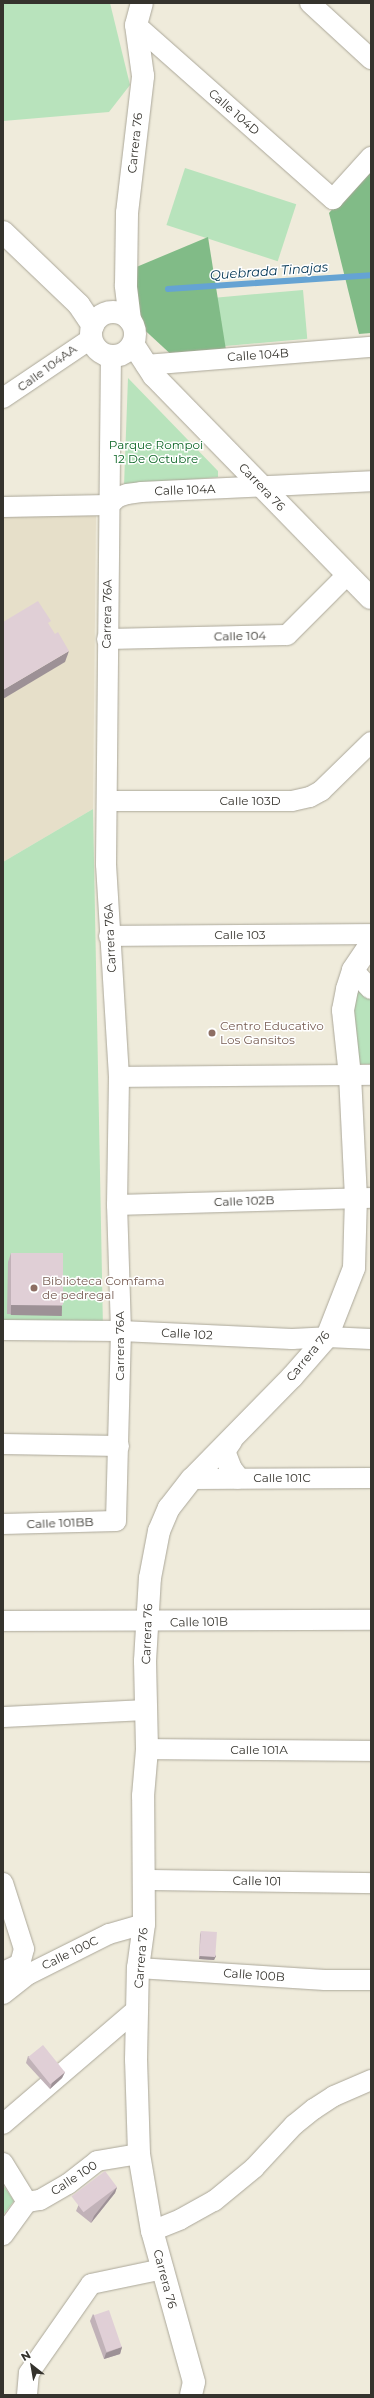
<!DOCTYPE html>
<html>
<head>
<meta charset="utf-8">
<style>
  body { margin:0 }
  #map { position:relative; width:374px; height:2398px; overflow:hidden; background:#efebdb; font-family:Montserrat,sans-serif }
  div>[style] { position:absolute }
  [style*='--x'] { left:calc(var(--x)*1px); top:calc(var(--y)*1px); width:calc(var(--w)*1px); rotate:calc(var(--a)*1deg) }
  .built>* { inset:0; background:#e6dfc9 }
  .green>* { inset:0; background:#b8e3bc; transform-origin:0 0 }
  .forest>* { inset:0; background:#81bb87 }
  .stream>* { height:5.5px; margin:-2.75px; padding:0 2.75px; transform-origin:2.75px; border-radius:2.75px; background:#65a3d3 }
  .roads { filter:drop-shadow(0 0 1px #aba799) drop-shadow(0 0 1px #aba799) }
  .street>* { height:20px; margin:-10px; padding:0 10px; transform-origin:10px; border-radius:10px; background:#fff }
  .secondary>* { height:22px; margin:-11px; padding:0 11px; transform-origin:11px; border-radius:11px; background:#fff }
  .secondary>.ring { margin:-11px; padding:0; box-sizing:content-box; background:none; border:22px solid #fff; border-radius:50% }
  .wall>* { inset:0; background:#c1b2b8 }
  .shaded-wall>* { inset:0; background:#9d9196; transform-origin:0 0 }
  .building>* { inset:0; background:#e0cfd6; transform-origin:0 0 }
  .dots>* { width:11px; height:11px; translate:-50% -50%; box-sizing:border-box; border:2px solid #fff; border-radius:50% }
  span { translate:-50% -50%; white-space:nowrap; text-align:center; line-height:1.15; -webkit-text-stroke:3px #fff; paint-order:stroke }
  .street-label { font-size:12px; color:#35332d }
  .park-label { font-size:12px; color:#0d6626 }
  .education-label { font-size:12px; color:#785e54 }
  .left { translate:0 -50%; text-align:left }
  .water-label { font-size:13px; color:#003453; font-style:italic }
  .frame { position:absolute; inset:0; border:4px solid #35332d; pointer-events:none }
  .north { position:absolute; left:12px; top:2346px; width:40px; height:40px; -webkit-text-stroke:3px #fff; paint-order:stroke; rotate:329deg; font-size:11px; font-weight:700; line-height:16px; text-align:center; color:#35332d }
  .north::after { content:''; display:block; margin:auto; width:14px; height:18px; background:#35332d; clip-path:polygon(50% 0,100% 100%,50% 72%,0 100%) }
</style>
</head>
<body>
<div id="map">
  <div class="built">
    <div style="clip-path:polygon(87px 514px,96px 516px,93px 809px,3px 862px,3px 515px)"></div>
  </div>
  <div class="green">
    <div style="clip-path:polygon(3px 3px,110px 3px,130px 85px,109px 112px,3px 121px)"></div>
    <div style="left:185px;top:168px;width:117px;height:60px;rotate:18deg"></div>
    <div style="left:303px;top:290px;width:49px;height:91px;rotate:85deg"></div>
    <div style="clip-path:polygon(128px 378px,218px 471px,218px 477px,124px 486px)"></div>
    <div style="clip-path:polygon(93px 809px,103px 1329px,3px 1333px,3px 862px)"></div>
    <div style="clip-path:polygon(356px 979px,371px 995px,371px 1064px,348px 1065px)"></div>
    <div style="clip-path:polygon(3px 2185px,14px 2201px,3px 2215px)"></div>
  </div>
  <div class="forest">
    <div style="clip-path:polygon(371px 165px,371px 333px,359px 334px,329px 213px)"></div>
    <div style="clip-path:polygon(208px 237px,226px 350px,176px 359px,137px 323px,134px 268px)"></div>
  </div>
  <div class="stream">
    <div style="--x:168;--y:289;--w:203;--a:-3.9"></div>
  </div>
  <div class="roads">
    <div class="street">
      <div style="--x:310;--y:3;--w:83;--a:42.6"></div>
      <div style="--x:136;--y:25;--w:263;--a:41.5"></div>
      <div style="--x:333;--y:199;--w:57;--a:-47.9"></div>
      <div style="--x:146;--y:365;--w:226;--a:-4.6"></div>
      <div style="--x:3;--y:398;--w:107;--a:-34"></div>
      <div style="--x:3;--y:507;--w:106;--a:-1.1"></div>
      <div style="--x:109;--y:505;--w:12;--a:-42"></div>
      <div style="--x:118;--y:497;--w:9;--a:-18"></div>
      <div style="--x:127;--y:494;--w:14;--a:-8"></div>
      <div style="--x:141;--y:492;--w:230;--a:-2.7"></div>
      <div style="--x:107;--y:639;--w:180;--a:-1.3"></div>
      <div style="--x:287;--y:635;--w:86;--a:-45"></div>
      <div style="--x:107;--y:801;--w:185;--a:0"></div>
      <div style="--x:292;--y:801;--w:18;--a:-13"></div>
      <div style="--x:310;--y:797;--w:13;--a:-29"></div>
      <div style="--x:321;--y:791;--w:70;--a:-44.4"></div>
      <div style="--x:109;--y:936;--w:262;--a:-0.4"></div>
      <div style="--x:353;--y:970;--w:26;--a:47"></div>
      <div style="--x:119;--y:1077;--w:252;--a:-0.5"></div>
      <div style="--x:117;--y:1205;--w:254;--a:-1.6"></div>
      <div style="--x:3;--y:1330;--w:118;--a:0.5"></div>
      <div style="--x:121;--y:1331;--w:171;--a:2.7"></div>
      <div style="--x:292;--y:1339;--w:35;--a:-3"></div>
      <div style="--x:327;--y:1337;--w:44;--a:2.6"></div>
      <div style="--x:3;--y:1444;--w:116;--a:1"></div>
      <div style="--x:192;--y:1479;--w:179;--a:-0.3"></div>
      <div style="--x:3;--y:1524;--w:113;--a:-1.5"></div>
      <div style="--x:116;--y:1521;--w:190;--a:-88.5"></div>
      <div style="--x:121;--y:1331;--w:126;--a:-91.8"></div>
      <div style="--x:117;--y:1205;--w:128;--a:-89.1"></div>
      <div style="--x:119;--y:1077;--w:213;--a:-93.5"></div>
      <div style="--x:106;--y:864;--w:509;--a:-89.44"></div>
      <div style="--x:3;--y:1621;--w:368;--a:-0.2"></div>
      <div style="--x:3;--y:1717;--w:143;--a:-2.8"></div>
      <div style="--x:147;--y:1749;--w:224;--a:0.5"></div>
      <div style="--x:143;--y:1880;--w:228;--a:0.8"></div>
      <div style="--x:3;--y:1883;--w:69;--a:72.3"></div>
      <div style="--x:24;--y:1949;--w:16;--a:105"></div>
      <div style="--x:20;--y:1964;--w:19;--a:155"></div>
      <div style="--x:138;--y:1968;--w:187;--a:3.7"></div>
      <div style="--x:325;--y:1980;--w:46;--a:0"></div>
      <div style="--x:3;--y:1994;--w:33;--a:-38"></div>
      <div style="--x:29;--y:1974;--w:89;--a:-26.6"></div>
      <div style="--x:109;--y:1934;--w:36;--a:-16"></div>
      <div style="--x:3;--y:2124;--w:177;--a:-40.6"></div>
      <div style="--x:3;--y:2163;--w:46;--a:58.4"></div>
      <div style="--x:152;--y:2231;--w:31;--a:-22"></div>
      <div style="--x:181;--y:2219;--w:38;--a:-29"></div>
      <div style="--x:214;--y:2201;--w:52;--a:-39.5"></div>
      <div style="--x:254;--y:2168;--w:59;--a:-47.1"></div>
      <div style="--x:294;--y:2125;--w:26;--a:-39"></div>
      <div style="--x:314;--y:2109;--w:24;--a:-33"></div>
      <div style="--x:334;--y:2096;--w:40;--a:-23.4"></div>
      <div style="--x:3;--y:2235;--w:41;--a:-54"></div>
      <div style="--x:27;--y:2202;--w:13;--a:-9"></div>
      <div style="--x:40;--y:2200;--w:32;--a:-30"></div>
      <div style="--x:68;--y:2184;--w:37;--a:-38"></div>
      <div style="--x:97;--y:2161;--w:43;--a:-9.5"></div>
      <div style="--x:27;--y:2395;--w:22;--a:-85"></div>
      <div style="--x:29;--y:2373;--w:108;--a:-55.1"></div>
      <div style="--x:91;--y:2284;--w:74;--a:-11.8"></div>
    </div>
    <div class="secondary">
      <div style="--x:3;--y:232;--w:105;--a:43.8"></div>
      <div style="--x:79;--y:305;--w:25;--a:56"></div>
      <div class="ring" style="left:91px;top:312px;width:22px;height:22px"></div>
      <div style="--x:130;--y:320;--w:35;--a:-97"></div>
      <div style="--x:126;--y:285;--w:72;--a:-89.2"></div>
      <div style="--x:127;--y:213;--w:138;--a:-83.3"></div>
      <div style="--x:143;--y:76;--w:51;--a:-97.8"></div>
      <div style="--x:136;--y:25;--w:23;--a:-75"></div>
      <div style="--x:133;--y:344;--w:38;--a:57"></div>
      <div style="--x:154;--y:376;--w:310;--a:45.7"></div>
      <div style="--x:231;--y:1441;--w:12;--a:125"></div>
      <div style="--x:224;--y:1451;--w:19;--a:69"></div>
      <div style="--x:231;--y:1469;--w:11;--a:52"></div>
      <div style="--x:191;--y:2395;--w:13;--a:-77"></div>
      <div style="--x:194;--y:2382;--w:157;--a:-105.5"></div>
      <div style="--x:152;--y:2231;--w:78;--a:-99.6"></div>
      <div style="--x:139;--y:2154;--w:94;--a:-91.8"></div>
      <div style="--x:136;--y:2060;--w:92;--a:-88.8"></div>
      <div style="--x:138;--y:1968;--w:44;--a:-82.2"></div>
      <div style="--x:144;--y:1924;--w:128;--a:-90.4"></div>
      <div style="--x:143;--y:1796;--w:47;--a:-85.1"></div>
      <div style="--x:147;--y:1749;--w:88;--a:-91.3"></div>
      <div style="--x:145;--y:1661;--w:83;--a:-86.6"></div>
      <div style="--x:150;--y:1578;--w:48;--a:-79.2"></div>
      <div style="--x:159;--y:1531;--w:25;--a:-67"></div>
      <div style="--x:169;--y:1508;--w:37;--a:-52"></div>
      <div style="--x:192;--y:1479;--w:143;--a:-45.6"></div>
      <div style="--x:292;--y:1377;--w:53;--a:-48.8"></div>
      <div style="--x:327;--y:1337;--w:74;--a:-68.6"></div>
      <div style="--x:354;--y:1268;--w:70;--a:-88.4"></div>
      <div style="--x:356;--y:1198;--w:122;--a:-92.8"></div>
      <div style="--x:350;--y:1076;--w:66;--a:-96.1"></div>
      <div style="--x:343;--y:1010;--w:21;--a:-79"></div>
      <div style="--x:347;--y:989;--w:20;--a:-72"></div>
      <div style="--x:353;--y:970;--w:32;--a:-56"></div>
    </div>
  </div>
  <div class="wall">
    <div style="clip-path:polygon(11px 1253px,62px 1306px,59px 1315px,7px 1314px,8px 1262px)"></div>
    <div style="clip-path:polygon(201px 1931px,216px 1956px,214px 1960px,199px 1959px,200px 1935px)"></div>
    <div style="clip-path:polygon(28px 2056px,65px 2072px,62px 2078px,50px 2089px,26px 2063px)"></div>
    <div style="clip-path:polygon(117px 2187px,115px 2193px,91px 2223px,76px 2211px,79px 2204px)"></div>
    <div style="clip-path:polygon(93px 2314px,122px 2347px,120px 2354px,104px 2359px,90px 2321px)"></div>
  </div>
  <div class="shaded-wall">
    <div style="clip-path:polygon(69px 651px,65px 662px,3px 699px,3px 690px)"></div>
    <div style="left:11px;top:1305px;width:51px;height:10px;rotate:1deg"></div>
    <div style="clip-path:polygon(200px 1956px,216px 1956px,214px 1960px,199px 1959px)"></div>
    <div style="clip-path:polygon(65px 2072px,62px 2078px,50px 2089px,52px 2083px)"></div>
    <div style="clip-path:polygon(117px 2187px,115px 2193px,91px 2223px,94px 2216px)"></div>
    <div style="clip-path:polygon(122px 2347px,120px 2354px,104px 2359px,106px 2353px)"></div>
  </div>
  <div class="building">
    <div style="clip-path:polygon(38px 601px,51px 621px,48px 623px,55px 634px,58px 632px,69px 651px,3px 690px,3px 622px)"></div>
    <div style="left:11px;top:1253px;width:52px;height:52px"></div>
    <div style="left:201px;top:1931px;width:16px;height:25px;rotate:4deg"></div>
    <div style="left:43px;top:2045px;width:35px;height:19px;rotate:51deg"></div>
    <div style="left:105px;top:2171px;width:20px;height:42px;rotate:53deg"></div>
    <div style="left:109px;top:2310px;width:39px;height:16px;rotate:71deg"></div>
  </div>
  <div class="dots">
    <div style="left:212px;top:1033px;background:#8d6e63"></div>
    <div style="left:34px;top:1288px;background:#8d6e63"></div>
  </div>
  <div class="street-label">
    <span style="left:234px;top:112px;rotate:41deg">Calle 104D</span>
    <span style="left:135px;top:143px;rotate:-84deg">Carrera 76</span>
    <span style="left:258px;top:355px;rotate:-4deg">Calle 104B</span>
    <span style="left:47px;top:368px;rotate:-36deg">Calle 104AA</span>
    <span style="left:262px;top:487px;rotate:46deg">Carrera 76</span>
    <span style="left:185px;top:490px;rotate:-2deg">Calle 104A</span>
    <span style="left:107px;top:614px;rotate:-89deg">Carrera 76A</span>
    <span style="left:240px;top:636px;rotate:-1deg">Calle 104</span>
    <span style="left:250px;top:801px">Calle 103D</span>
    <span style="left:240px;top:935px">Calle 103</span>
    <span style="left:110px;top:938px;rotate:-93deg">Carrera 76A</span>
    <span style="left:244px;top:1201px;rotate:-2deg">Calle 102B</span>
    <span style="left:187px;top:1334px;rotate:3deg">Calle 102</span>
    <span style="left:120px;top:1346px;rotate:-90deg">Carrera 76A</span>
    <span style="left:308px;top:1356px;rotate:-51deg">Carrera 76</span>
    <span style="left:282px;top:1478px">Calle 101C</span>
    <span style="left:60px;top:1523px;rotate:-2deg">Calle 101BB</span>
    <span style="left:199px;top:1622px;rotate:-1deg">Calle 101B</span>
    <span style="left:147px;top:1634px;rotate:-88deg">Carrera 76</span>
    <span style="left:259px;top:1750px">Calle 101A</span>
    <span style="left:257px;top:1881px;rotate:1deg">Calle 101</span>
    <span style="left:70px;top:1953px;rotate:-26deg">Calle 100C</span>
    <span style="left:141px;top:1958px;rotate:-85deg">Carrera 76</span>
    <span style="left:254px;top:1975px;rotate:4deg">Calle 100B</span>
    <span style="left:74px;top:2178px;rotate:-33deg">Calle 100</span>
    <span style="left:165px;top:2279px;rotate:75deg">Carrera 76</span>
  </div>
  <div class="park-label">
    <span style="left:156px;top:452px">Parque Rompoi<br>12 De Octubre</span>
  </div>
  <div class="education-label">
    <span class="left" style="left:220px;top:1033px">Centro Educativo<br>Los Gansitos</span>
    <span class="left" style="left:42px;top:1288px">Biblioteca Comfama<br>de pedregal</span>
  </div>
  <div class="water-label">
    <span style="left:269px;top:271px;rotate:-4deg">Quebrada Tinajas</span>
  </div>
  <div class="frame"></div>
  <div class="north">N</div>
</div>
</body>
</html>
